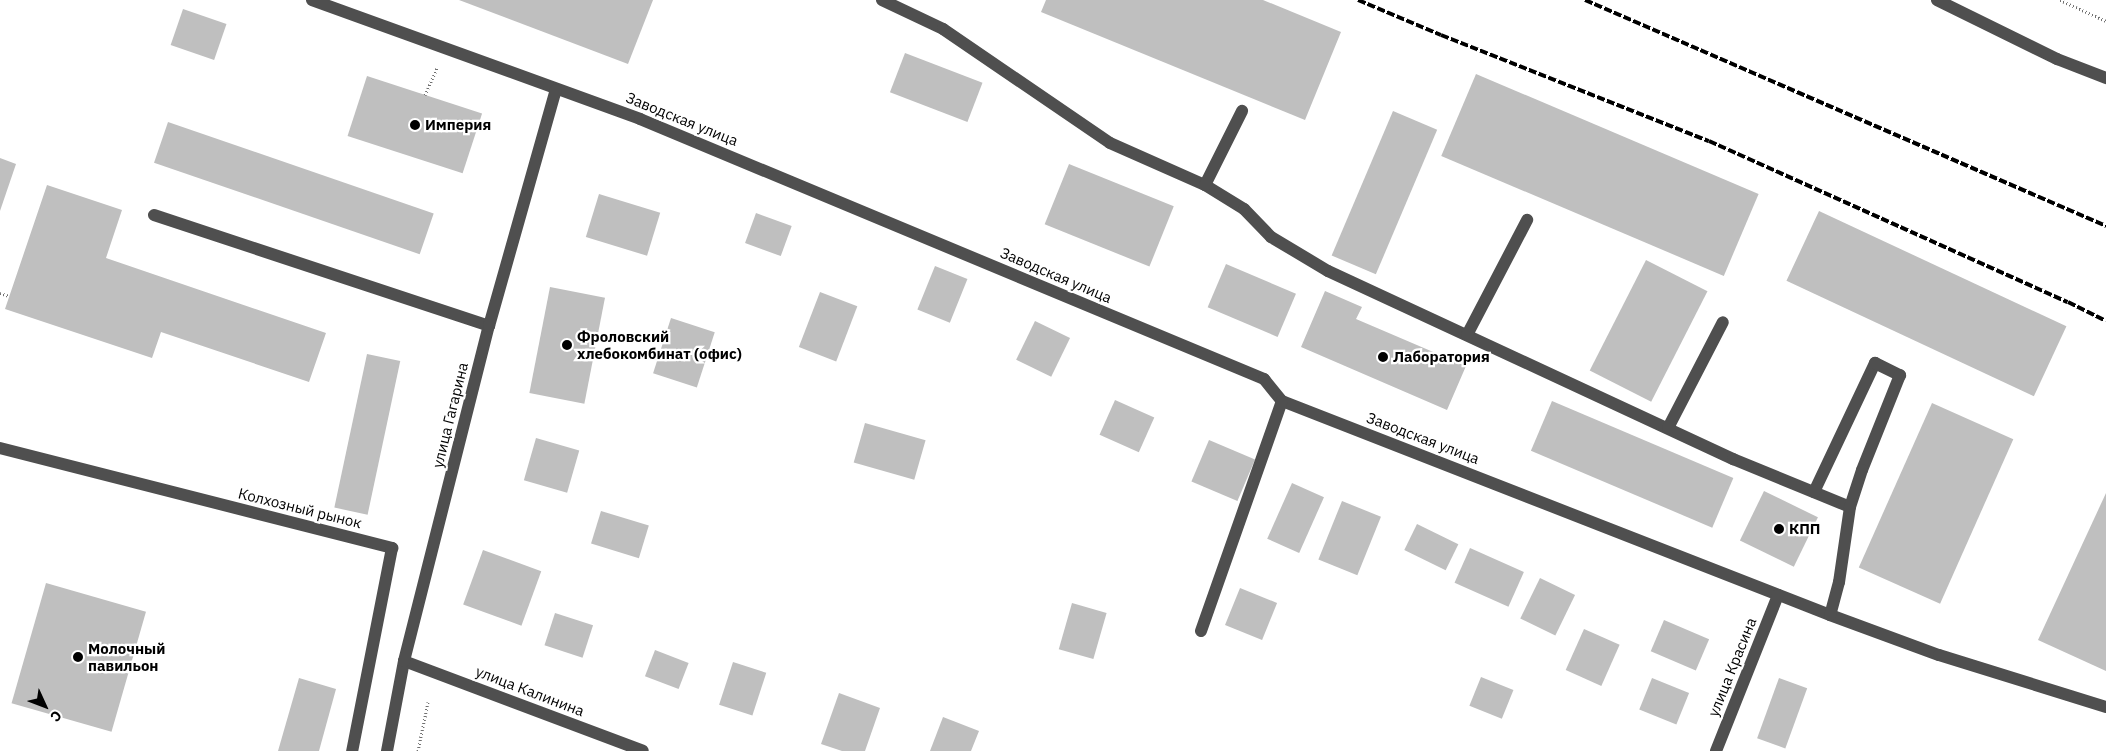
<!DOCTYPE html>
<html>
<head>
<meta charset="utf-8">
<style>
  body { margin:0 }
  #map { position:relative; width:2106px; height:751px; overflow:hidden; background:#fff; font-family:"IBM Plex Sans",sans-serif }
  div>[style] { position:absolute }
  [style*='--x'] { left:calc(var(--x)*1px); top:calc(var(--y)*1px); width:calc(var(--w)*1px); rotate:calc(var(--a)*1deg) }
  .building>* { inset:0; background:#bfbfbf; transform-origin:0 0 }
  .path>* { height:3px; margin-top:-1.5px; transform-origin:0; background:repeating-linear-gradient(90deg,#717171 0 1px,transparent 0 3.5px) }
  .minor>* { height:12px; margin:-6px; padding:0 6px; transform-origin:6px; border-radius:6px; background:#4f4f4f }
  .rail>* { height:4px; margin-top:-2px; transform-origin:0; background:repeating-linear-gradient(90deg,#000 0 8px,transparent 0 10.5px) }
  .dots>* { width:14px; height:14px; translate:-50% -50%; box-sizing:border-box; border:2px solid #fff; border-radius:50% }
  span { translate:-50% -50%; white-space:nowrap; text-align:center; line-height:1.15; -webkit-text-stroke:4.5px #fff; paint-order:stroke }
  .street-label { font-size:15px; color:#000 }
  .poi-label { font-size:15px; color:#000; font-weight:700 }
  .left { translate:0 -50%; text-align:left }
  .north { position:absolute; left:20px; top:681px; width:50px; height:50px; -webkit-text-stroke:4px #fff; paint-order:stroke; rotate:133deg; font-size:14px; font-weight:700; line-height:20px; text-align:center; color:#000 }
  .north::after { content:''; display:block; margin:auto; width:18px; height:22px; background:#000; clip-path:polygon(50% 0,100% 100%,50% 72%,0 100%) }
</style>
</head>
<body>
<div id="map">
  <div class="building">
    <div style="clip-path:polygon(459px 0,653px 0,628px 64px)"></div>
    <div style="clip-path:polygon(1046px 0,1263px 0,1341px 32px,1305px 120px,1041px 12px)"></div>
    <div style="left:183px;top:9px;width:46px;height:38px;rotate:19deg"></div>
    <div style="left:905px;top:53px;width:83px;height:42px;rotate:21deg"></div>
    <div style="left:1476px;top:74px;width:307px;height:89px;rotate:23deg"></div>
    <div style="left:367px;top:76px;width:121px;height:63px;rotate:18deg"></div>
    <div style="left:1393px;top:111px;width:48px;height:157px;rotate:23deg"></div>
    <div style="left:168px;top:122px;width:281px;height:43px;rotate:19deg"></div>
    <div style="clip-path:polygon(0 158px,16px 164px,0 211px)"></div>
    <div style="left:1069px;top:164px;width:113px;height:65px;rotate:22deg"></div>
    <div style="clip-path:polygon(47px 185px,122px 210px,106px 258px,326px 333px,309px 382px,161px 332px,152px 358px,5px 309px)"></div>
    <div style="left:599px;top:194px;width:64px;height:45px;rotate:17deg"></div>
    <div style="left:1819px;top:211px;width:273px;height:77px;rotate:25deg"></div>
    <div style="left:756px;top:213px;width:38px;height:32px;rotate:20deg"></div>
    <div style="left:1646px;top:260px;width:69px;height:124px;rotate:27deg"></div>
    <div style="left:1226px;top:264px;width:76px;height:47px;rotate:23deg"></div>
    <div style="left:935px;top:266px;width:35px;height:47px;rotate:22deg"></div>
    <div style="left:550px;top:287px;width:56px;height:108px;rotate:11deg"></div>
    <div style="clip-path:polygon(1325px 291px,1362px 307px,1356px 319px,1466px 366px,1447px 410px,1301px 347px)"></div>
    <div style="left:820px;top:292px;width:40px;height:59px;rotate:21deg"></div>
    <div style="left:671px;top:318px;width:46px;height:58px;rotate:18deg"></div>
    <div style="left:1035px;top:321px;width:39px;height:43px;rotate:26deg"></div>
    <div style="left:367px;top:354px;width:34px;height:157px;rotate:12deg"></div>
    <div style="left:1115px;top:400px;width:43px;height:38px;rotate:24deg"></div>
    <div style="left:1552px;top:401px;width:197px;height:54px;rotate:23deg"></div>
    <div style="left:1932px;top:403px;width:89px;height:180px;rotate:24deg"></div>
    <div style="left:865px;top:423px;width:63px;height:41px;rotate:16deg"></div>
    <div style="left:536px;top:438px;width:45px;height:44px;rotate:16deg"></div>
    <div style="left:1209px;top:440px;width:50px;height:45px;rotate:23deg"></div>
    <div style="left:1292px;top:483px;width:35px;height:61px;rotate:24deg"></div>
    <div style="left:1764px;top:491px;width:60px;height:55px;rotate:26deg"></div>
    <div style="clip-path:polygon(2106px 493px,2106px 671px,2038px 640px)"></div>
    <div style="left:1342px;top:501px;width:42px;height:63px;rotate:22deg"></div>
    <div style="left:601px;top:511px;width:50px;height:34px;rotate:17deg"></div>
    <div style="left:1417px;top:524px;width:46px;height:29px;rotate:26deg"></div>
    <div style="left:1470px;top:548px;width:59px;height:38px;rotate:24deg"></div>
    <div style="left:483px;top:550px;width:62px;height:58px;rotate:20deg"></div>
    <div style="left:1540px;top:578px;width:39px;height:45px;rotate:26deg"></div>
    <div style="left:46px;top:583px;width:104px;height:125px;rotate:16deg"></div>
    <div style="left:1240px;top:588px;width:40px;height:40px;rotate:22deg"></div>
    <div style="left:1072px;top:603px;width:36px;height:48px;rotate:16deg"></div>
    <div style="left:555px;top:613px;width:40px;height:34px;rotate:18deg"></div>
    <div style="left:1664px;top:620px;width:49px;height:34px;rotate:23deg"></div>
    <div style="left:1584px;top:629px;width:39px;height:45px;rotate:24deg"></div>
    <div style="left:655px;top:650px;width:36px;height:28px;rotate:21deg"></div>
    <div style="left:733px;top:662px;width:35px;height:45px;rotate:18deg"></div>
    <div style="left:1481px;top:677px;width:35px;height:31px;rotate:22deg"></div>
    <div style="clip-path:polygon(299px 678px,336px 689px,319px 751px,278px 751px)"></div>
    <div style="left:1652px;top:678px;width:40px;height:34px;rotate:22deg"></div>
    <div style="left:1779px;top:678px;width:30px;height:64px;rotate:20deg"></div>
    <div style="clip-path:polygon(839px 693px,880px 708px,865px 751px,842px 751px,821px 744px)"></div>
    <div style="clip-path:polygon(943px 717px,979px 731px,971px 751px,930px 751px)"></div>
  </div>
  <div class="path">
    <div style="--x:2060;--y:0;--w:51;--a:24.5"></div>
    <div style="--x:425;--y:95;--w:30;--a:-66"></div>
    <div style="--x:0;--y:293;--w:9;--a:18"></div>
    <div style="--x:418;--y:751;--w:50;--a:-78.5"></div>
  </div>
  <div class="minor">
    <div style="--x:312;--y:0;--w:349;--a:19.9"></div>
    <div style="--x:640;--y:119;--w:676;--a:22.62"></div>
    <div style="--x:1264;--y:379;--w:28;--a:51"></div>
    <div style="--x:1282;--y:401;--w:588;--a:21.33"></div>
    <div style="--x:1830;--y:615;--w:116;--a:20.2"></div>
    <div style="--x:1939;--y:655;--w:175;--a:17.3"></div>
    <div style="--x:882;--y:0;--w:68;--a:25.4"></div>
    <div style="--x:943;--y:29;--w:202;--a:34.3"></div>
    <div style="--x:1110;--y:143;--w:104;--a:23.9"></div>
    <div style="--x:1205;--y:185;--w:46;--a:31.6"></div>
    <div style="--x:1244;--y:209;--w:39;--a:46"></div>
    <div style="--x:1271;--y:237;--w:66;--a:30.8"></div>
    <div style="--x:1328;--y:271;--w:447;--a:24.9"></div>
    <div style="--x:1733;--y:459;--w:126;--a:22.3"></div>
    <div style="--x:1850;--y:507;--w:76;--a:98.3"></div>
    <div style="--x:1839;--y:582;--w:34;--a:105"></div>
    <div style="--x:1937;--y:0;--w:134;--a:26.2"></div>
    <div style="--x:2057;--y:59;--w:53;--a:21.2"></div>
    <div style="--x:1205;--y:185;--w:83;--a:-63.4"></div>
    <div style="--x:154;--y:215;--w:353;--a:18.3"></div>
    <div style="--x:1467;--y:335;--w:130;--a:-62.4"></div>
    <div style="--x:1668;--y:428;--w:119;--a:-62.6"></div>
    <div style="--x:0;--y:448;--w:405;--a:14.3"></div>
    <div style="--x:392;--y:548;--w:207;--a:101.1"></div>
    <div style="--x:1814;--y:492;--w:143;--a:-64.7"></div>
    <div style="--x:1875;--y:363;--w:28;--a:26"></div>
    <div style="--x:1900;--y:375;--w:102;--a:111.8"></div>
    <div style="--x:1862;--y:470;--w:39;--a:108"></div>
    <div style="--x:1201;--y:631;--w:244;--a:-70.6"></div>
    <div style="--x:404;--y:661;--w:255;--a:20.6"></div>
    <div style="--x:387;--y:751;--w:92;--a:-79.3"></div>
    <div style="--x:404;--y:661;--w:346;--a:-75.8"></div>
    <div style="--x:489;--y:326;--w:245;--a:-74.2"></div>
    <div style="--x:1716;--y:751;--w:168;--a:-68.3"></div>
  </div>
  <div class="rail">
    <div style="--x:1358;--y:0;--w:90;--a:22.9"></div>
    <div style="--x:1441;--y:35;--w:288;--a:21.6"></div>
    <div style="--x:1709;--y:141;--w:393;--a:24.2"></div>
    <div style="--x:2068;--y:302;--w:42;--a:26.6"></div>
    <div style="--x:1585;--y:0;--w:568;--a:23.45"></div>
  </div>
  <div class="dots">
    <div style="left:415px;top:125px;background:#000"></div>
    <div style="left:567px;top:345px;background:#000"></div>
    <div style="left:1383px;top:357px;background:#000"></div>
    <div style="left:1779px;top:529px;background:#000"></div>
    <div style="left:78px;top:657px;background:#000"></div>
  </div>
  <div class="street-label">
    <span style="left:682px;top:119px;rotate:22deg">Заводская улица</span>
    <span style="left:1056px;top:275px;rotate:23deg">Заводская улица</span>
    <span style="left:450px;top:415px;rotate:-76deg">улица Гагарина</span>
    <span style="left:1423px;top:438px;rotate:21deg">Заводская улица</span>
    <span style="left:300px;top:508px;rotate:14deg">Колхозный рынок</span>
    <span style="left:1732px;top:667px;rotate:-68deg">улица Красина</span>
    <span style="left:530px;top:691px;rotate:21deg">улица Калинина</span>
  </div>
  <div class="poi-label">
    <span class="left" style="left:425px;top:125px">Империя</span>
    <span class="left" style="left:577px;top:345px">Фроловский<br>хлебокомбинат (офис)</span>
    <span class="left" style="left:1393px;top:357px">Лаборатория</span>
    <span class="left" style="left:1789px;top:529px">КПП</span>
    <span class="left" style="left:88px;top:657px">Молочный<br>павильон</span>
  </div>
  <div class="north">С</div>
</div>
</body>
</html>
